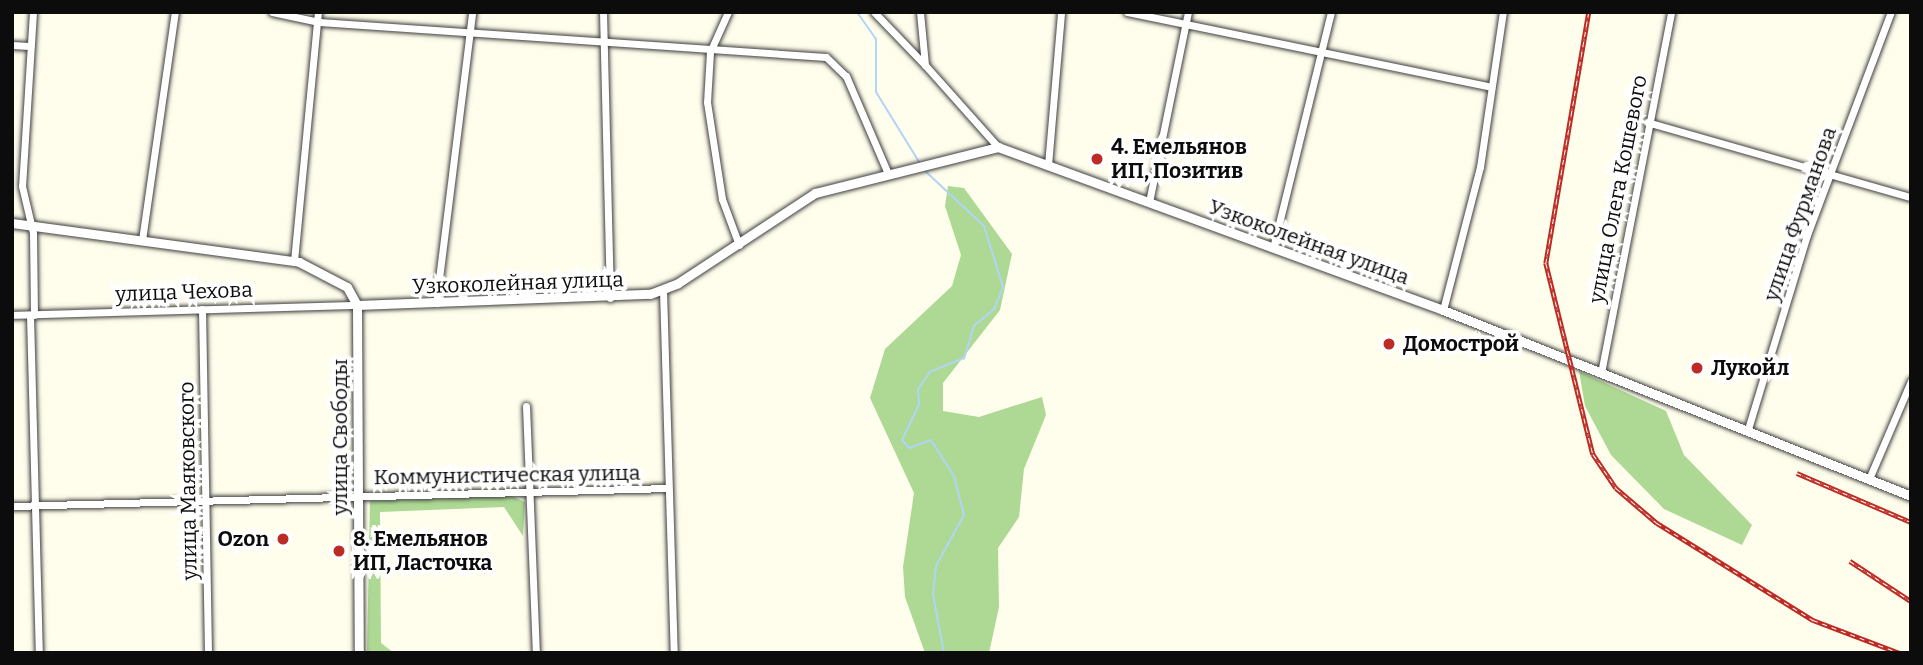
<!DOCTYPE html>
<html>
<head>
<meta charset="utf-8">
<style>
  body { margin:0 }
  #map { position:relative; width:1923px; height:665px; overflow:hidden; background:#fffdeb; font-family:Bitter,serif }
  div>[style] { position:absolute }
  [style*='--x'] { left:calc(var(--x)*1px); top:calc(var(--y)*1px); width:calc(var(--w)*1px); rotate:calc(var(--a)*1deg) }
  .forest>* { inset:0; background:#add994 }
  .stream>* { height:2px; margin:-1px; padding:0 1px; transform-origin:1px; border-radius:1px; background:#b0d5f6 }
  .roads { filter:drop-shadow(0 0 2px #3f3f3f) drop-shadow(0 0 2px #3f3f3f) }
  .minor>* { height:7px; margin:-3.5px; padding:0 3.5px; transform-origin:3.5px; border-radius:3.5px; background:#fff }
  .tertiary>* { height:9px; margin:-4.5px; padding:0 4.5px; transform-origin:4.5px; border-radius:4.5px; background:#fff }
  .rail>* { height:4.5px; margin-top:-2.25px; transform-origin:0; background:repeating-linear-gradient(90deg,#fff 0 5px,#bc2b24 0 10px); box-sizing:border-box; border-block:2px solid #bc2b24 }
  .dots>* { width:19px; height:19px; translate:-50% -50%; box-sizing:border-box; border:4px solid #fff; border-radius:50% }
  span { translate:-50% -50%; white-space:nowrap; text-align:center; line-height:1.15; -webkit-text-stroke:7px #fff; paint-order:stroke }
  .poi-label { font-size:21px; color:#0c0c0c; font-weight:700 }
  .left { translate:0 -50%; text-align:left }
  .right { translate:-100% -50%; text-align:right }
  .street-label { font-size:21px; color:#0c0c0c }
  .frame { position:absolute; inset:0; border:14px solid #0c0c0c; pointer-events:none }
</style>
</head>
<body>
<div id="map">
  <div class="forest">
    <div style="clip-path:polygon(948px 186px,964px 188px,1012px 254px,1000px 310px,943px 383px,943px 411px,979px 417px,1042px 397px,1046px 415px,1024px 469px,1019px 517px,998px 548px,999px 607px,989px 653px,925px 653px,905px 597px,903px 567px,914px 493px,870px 398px,885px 349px,952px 286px,961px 255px,945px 206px)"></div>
    <div style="clip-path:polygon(1579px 371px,1666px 411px,1684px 455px,1752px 525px,1742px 545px,1664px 509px,1611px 455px,1585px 406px)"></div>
    <div style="clip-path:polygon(512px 496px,525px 502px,523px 536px,504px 507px,380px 512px,381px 643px,394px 653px,367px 653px,370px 501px)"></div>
  </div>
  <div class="stream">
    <div style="--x:857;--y:12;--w:33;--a:55"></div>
    <div style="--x:876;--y:39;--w:53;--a:90"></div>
    <div style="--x:876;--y:92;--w:82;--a:58.4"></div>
    <div style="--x:924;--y:170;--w:82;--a:43"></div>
    <div style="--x:984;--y:226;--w:64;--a:72.7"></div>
    <div style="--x:1003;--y:287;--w:24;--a:112"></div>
    <div style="--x:994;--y:309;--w:26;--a:140"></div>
    <div style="--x:974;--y:326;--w:34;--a:107"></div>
    <div style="--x:964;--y:358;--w:37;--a:158"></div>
    <div style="--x:930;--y:372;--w:21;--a:125"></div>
    <div style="--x:918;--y:389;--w:16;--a:86"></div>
    <div style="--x:919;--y:405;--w:39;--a:116"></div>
    <div style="--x:902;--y:440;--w:11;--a:49"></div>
    <div style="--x:909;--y:448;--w:23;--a:-20"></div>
    <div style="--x:931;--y:440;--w:43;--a:57.4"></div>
    <div style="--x:954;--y:476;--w:40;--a:75.6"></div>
    <div style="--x:964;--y:515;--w:58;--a:118.8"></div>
    <div style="--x:936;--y:566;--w:28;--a:96"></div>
    <div style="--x:933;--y:594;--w:60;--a:79.4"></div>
  </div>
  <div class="roads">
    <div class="minor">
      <div style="--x:33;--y:12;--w:174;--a:93.6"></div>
      <div style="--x:22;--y:186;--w:48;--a:76.8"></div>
      <div style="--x:33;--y:233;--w:82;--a:89.3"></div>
      <div style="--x:272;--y:12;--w:48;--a:12"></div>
      <div style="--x:319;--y:22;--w:508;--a:3.95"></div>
      <div style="--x:826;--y:57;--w:28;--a:44"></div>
      <div style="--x:846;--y:76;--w:103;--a:66.7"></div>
      <div style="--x:603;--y:12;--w:286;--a:88.6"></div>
      <div style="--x:728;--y:12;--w:44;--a:114.2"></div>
      <div style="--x:710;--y:52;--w:50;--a:93.4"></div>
      <div style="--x:707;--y:102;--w:98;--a:81.2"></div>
      <div style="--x:722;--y:199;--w:49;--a:69.7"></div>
      <div style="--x:874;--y:12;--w:74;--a:46.1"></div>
      <div style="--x:920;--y:12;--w:53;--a:84.6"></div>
      <div style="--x:925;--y:65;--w:110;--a:48.3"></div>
      <div style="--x:1127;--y:12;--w:368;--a:11.6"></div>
      <div style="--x:12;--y:45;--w:17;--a:3"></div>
      <div style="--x:1647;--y:122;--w:274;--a:15.9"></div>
      <div style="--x:1048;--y:165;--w:154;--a:-85.1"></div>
      <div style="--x:1149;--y:202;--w:194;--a:-78.4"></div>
      <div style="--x:142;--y:240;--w:230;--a:-81.8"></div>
      <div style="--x:1273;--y:248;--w:243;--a:-76.2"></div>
      <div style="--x:294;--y:261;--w:250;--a:-84.5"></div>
      <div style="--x:663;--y:290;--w:363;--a:88.3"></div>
      <div style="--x:436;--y:303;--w:293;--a:-82.9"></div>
      <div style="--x:202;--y:309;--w:344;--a:89"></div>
      <div style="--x:1443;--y:310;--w:148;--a:-75.5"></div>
      <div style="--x:1480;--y:167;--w:157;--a:-81.6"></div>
      <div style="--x:12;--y:315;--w:345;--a:-1.7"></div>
      <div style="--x:30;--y:315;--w:338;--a:88.5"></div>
      <div style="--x:1601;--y:373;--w:368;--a:-79"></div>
      <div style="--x:526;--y:406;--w:247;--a:87.7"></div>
      <div style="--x:1748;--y:429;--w:203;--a:-73.1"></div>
      <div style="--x:1807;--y:235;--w:238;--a:-69.4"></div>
      <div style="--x:1869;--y:479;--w:107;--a:-66.8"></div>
      <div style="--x:12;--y:506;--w:655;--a:-1.57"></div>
    </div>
    <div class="tertiary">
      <div style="--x:12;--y:223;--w:290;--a:7.7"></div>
      <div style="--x:299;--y:262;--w:54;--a:27.5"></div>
      <div style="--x:347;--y:287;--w:21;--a:61"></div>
      <div style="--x:357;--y:305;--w:348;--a:89.7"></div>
      <div style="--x:357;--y:305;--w:293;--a:-2.2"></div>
      <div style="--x:650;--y:294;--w:30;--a:-21"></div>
      <div style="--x:678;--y:283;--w:164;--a:-33.3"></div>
      <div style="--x:815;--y:193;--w:189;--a:-14.1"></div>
      <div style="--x:998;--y:147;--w:474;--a:20.1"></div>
      <div style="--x:1443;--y:310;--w:504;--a:21.67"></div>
    </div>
  </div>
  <div class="rail">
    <div style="--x:1589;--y:12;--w:255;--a:99.7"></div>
    <div style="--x:1546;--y:263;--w:197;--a:76.2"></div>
    <div style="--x:1593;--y:454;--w:41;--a:55.9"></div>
    <div style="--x:1616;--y:488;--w:54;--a:40.5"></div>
    <div style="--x:1657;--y:523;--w:184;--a:31.9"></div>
    <div style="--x:1813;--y:620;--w:93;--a:20.8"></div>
    <div style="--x:1797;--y:473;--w:124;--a:23.3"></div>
    <div style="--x:1850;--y:561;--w:73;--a:33.3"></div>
  </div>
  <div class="dots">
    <div style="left:1097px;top:159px;background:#bc2b24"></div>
    <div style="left:1389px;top:344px;background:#bc2b24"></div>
    <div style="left:1697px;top:368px;background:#bc2b24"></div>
    <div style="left:283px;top:539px;background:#bc2b24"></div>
    <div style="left:339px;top:551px;background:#bc2b24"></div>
  </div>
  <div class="poi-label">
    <span class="left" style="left:1111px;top:159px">4. Емельянов<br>ИП, Позитив</span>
    <span class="left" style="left:1403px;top:344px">Домострой</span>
    <span class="left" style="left:1711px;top:368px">Лукойл</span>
    <span class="right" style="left:269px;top:539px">Ozon</span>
    <span class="left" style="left:353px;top:551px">8. Емельянов<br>ИП, Ласточка</span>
  </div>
  <div class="street-label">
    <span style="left:1618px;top:189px;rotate:-79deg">улица Олега Кошевого</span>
    <span style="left:1800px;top:214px;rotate:-71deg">улица Фурманова</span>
    <span style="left:1309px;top:242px;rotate:20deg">Узкоколейная улица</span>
    <span style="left:518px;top:283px;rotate:-2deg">Узкоколейная улица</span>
    <span style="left:184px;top:292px;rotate:-2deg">улица Чехова</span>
    <span style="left:340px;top:437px;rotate:-90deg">улица Свободы</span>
    <span style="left:507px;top:475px;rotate:-1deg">Коммунистическая улица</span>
    <span style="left:188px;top:481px;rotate:-91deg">улица Маяковского</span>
  </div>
  <div class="frame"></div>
</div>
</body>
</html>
